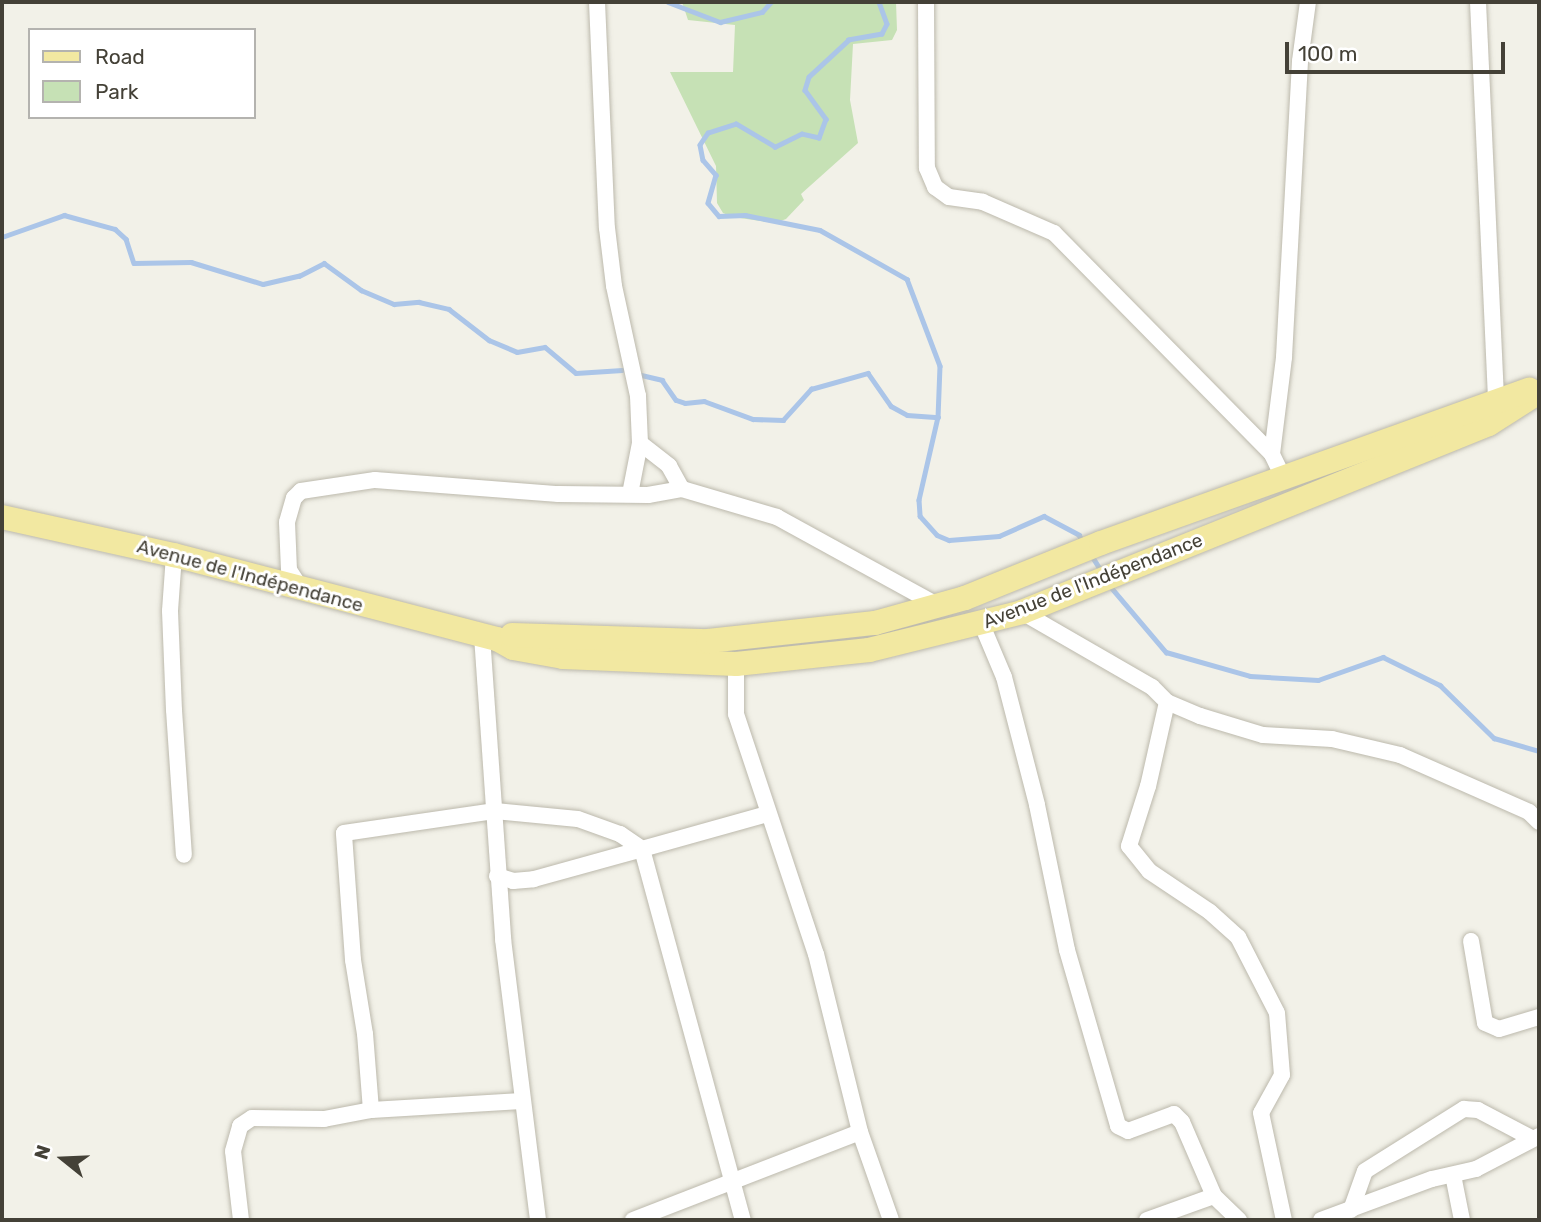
<!DOCTYPE html>
<html>
<head>
<meta charset="utf-8">
<style>
  body { margin:0 }
  #map { position:relative; width:1541px; height:1222px; overflow:hidden; background:#f2f1e8; font-family:Rubik,sans-serif }
  div>[style] { position:absolute }
  [style*='--x'] { left:calc(var(--x)*1px); top:calc(var(--y)*1px); width:calc(var(--w)*1px); rotate:calc(var(--a)*1deg) }
  .green>* { inset:0; background:#c6e1b5 }
  .stream>* { height:4.5px; margin:-2.25px; padding:0 2.25px; transform-origin:2.25px; border-radius:2.25px; background:#abc5e8 }
  .roads { filter:drop-shadow(0 0 2px #bcb9ac) drop-shadow(0 0 2px #bcb9ac) }
  .street>* { height:16px; margin:-8px; padding:0 8px; transform-origin:8px; border-radius:8px; background:#fff }
  .primary>* { height:24px; margin:-12px; padding:0 12px; transform-origin:12px; border-radius:12px; background:#f2e8a1 }
  span { translate:-50% -50%; white-space:nowrap; text-align:center; line-height:1.15; -webkit-text-stroke:6px #fff; paint-order:stroke }
  .street-label { font-size:19px; color:#444137 }
  .frame { position:absolute; inset:0; border:4px solid #444137; pointer-events:none }
  .legend { position:absolute; left:28px; top:28px; width:228px; height:91px; box-sizing:border-box; background:#fff; border:2px solid #b4b3af; margin:0; padding:9px 12px; list-style:none; font-size:21px; color:#444137 }
  .legend li { display:flex; align-items:center; gap:14px; height:35px }
  .legend b { width:35px; border:2px solid #b4b3af }
  .north { position:absolute; left:28px; top:1124px; width:70px; height:70px; -webkit-text-stroke:5px #fff; paint-order:stroke; rotate:288deg; font-size:19px; font-weight:700; line-height:28px; text-align:center; color:#444137 }
  .north::after { content:''; display:block; margin:auto; width:24px; height:32px; background:#444137; clip-path:polygon(50% 0,100% 100%,50% 72%,0 100%) }
  .scale { position:absolute; left:1285px; top:42px; width:220px; height:32px; box-sizing:border-box; border:4px solid #444137; border-top:0; padding-left:9px; font-size:21px; line-height:24px; white-space:nowrap; color:#444137; -webkit-text-stroke:5px #fff; paint-order:stroke }
</style>
</head>
<body>
<div id="map">
  <div class="green">
    <div style="clip-path:polygon(682px 2px,896px 2px,897px 30px,892px 40px,853px 44px,850px 100px,858px 143px,801px 194px,804px 200px,786px 219px,775px 223px,733px 217px,723px 213px,717px 203px,716px 166px,670px 72px,733px 72px,735px 25px,688px 20px)"></div>
  </div>
  <div class="stream">
    <div style="--x:668;--y:2;--w:56;--a:21"></div>
    <div style="--x:720;--y:22;--w:43;--a:-13.4"></div>
    <div style="--x:762;--y:12;--w:13;--a:-48"></div>
    <div style="--x:879;--y:2;--w:23;--a:70"></div>
    <div style="--x:887;--y:24;--w:11;--a:117"></div>
    <div style="--x:882;--y:34;--w:34;--a:170"></div>
    <div style="--x:849;--y:40;--w:54;--a:137.2"></div>
    <div style="--x:809;--y:77;--w:14;--a:107"></div>
    <div style="--x:805;--y:90;--w:36;--a:54"></div>
    <div style="--x:826;--y:119;--w:20;--a:110"></div>
    <div style="--x:819;--y:138;--w:17;--a:-167"></div>
    <div style="--x:802;--y:134;--w:30;--a:154"></div>
    <div style="--x:775;--y:147;--w:45;--a:-149.5"></div>
    <div style="--x:736;--y:124;--w:29;--a:162"></div>
    <div style="--x:708;--y:133;--w:14;--a:124"></div>
    <div style="--x:700;--y:145;--w:15;--a:79"></div>
    <div style="--x:703;--y:160;--w:20;--a:49"></div>
    <div style="--x:716;--y:175;--w:29;--a:106"></div>
    <div style="--x:708;--y:203;--w:17;--a:50"></div>
    <div style="--x:719;--y:216;--w:26;--a:-2"></div>
    <div style="--x:745;--y:215;--w:76;--a:11.3"></div>
    <div style="--x:820;--y:230;--w:100;--a:29.4"></div>
    <div style="--x:907;--y:279;--w:93;--a:69.2"></div>
    <div style="--x:940;--y:366;--w:51;--a:92.2"></div>
    <div style="--x:938;--y:417;--w:85;--a:102.9"></div>
    <div style="--x:919;--y:500;--w:16;--a:86"></div>
    <div style="--x:920;--y:516;--w:25;--a:48"></div>
    <div style="--x:937;--y:535;--w:13;--a:23"></div>
    <div style="--x:949;--y:540;--w:50;--a:-4.6"></div>
    <div style="--x:999;--y:536;--w:49;--a:-24"></div>
    <div style="--x:1044;--y:516;--w:40;--a:28"></div>
    <div style="--x:1079;--y:535;--w:9;--a:58"></div>
    <div style="--x:2;--y:237;--w:66;--a:-19.5"></div>
    <div style="--x:64;--y:215;--w:53;--a:15.4"></div>
    <div style="--x:115;--y:229;--w:15;--a:42"></div>
    <div style="--x:126;--y:239;--w:25;--a:72"></div>
    <div style="--x:134;--y:263;--w:57;--a:-1"></div>
    <div style="--x:191;--y:262;--w:75;--a:17"></div>
    <div style="--x:263;--y:284;--w:37;--a:-13"></div>
    <div style="--x:299;--y:276;--w:28;--a:-27"></div>
    <div style="--x:324;--y:263;--w:46;--a:36.1"></div>
    <div style="--x:361;--y:290;--w:36;--a:23"></div>
    <div style="--x:394;--y:304;--w:25;--a:-5"></div>
    <div style="--x:419;--y:302;--w:31;--a:13"></div>
    <div style="--x:449;--y:309;--w:51;--a:37.8"></div>
    <div style="--x:489;--y:340;--w:30;--a:23"></div>
    <div style="--x:517;--y:352;--w:28;--a:-10"></div>
    <div style="--x:545;--y:347;--w:40;--a:40"></div>
    <div style="--x:576;--y:373;--w:46;--a:-3.7"></div>
    <div style="--x:637;--y:374;--w:26;--a:13"></div>
    <div style="--x:662;--y:380;--w:24;--a:55"></div>
    <div style="--x:676;--y:400;--w:9;--a:18"></div>
    <div style="--x:685;--y:403;--w:19;--a:-6"></div>
    <div style="--x:704;--y:401;--w:52;--a:20.2"></div>
    <div style="--x:753;--y:419;--w:30;--a:2"></div>
    <div style="--x:783;--y:420;--w:42;--a:-47.9"></div>
    <div style="--x:811;--y:389;--w:59;--a:-15.7"></div>
    <div style="--x:868;--y:373;--w:40;--a:55.1"></div>
    <div style="--x:891;--y:406;--w:18;--a:29"></div>
    <div style="--x:907;--y:415;--w:31;--a:4"></div>
    <div style="--x:1092;--y:556;--w:19;--a:58"></div>
    <div style="--x:1110;--y:586;--w:87;--a:49.7"></div>
    <div style="--x:1166;--y:652;--w:87;--a:15.9"></div>
    <div style="--x:1250;--y:676;--w:68;--a:3.4"></div>
    <div style="--x:1318;--y:680;--w:69;--a:-19.5"></div>
    <div style="--x:1383;--y:657;--w:64;--a:26.2"></div>
    <div style="--x:1440;--y:685;--w:76;--a:44.5"></div>
    <div style="--x:1494;--y:738;--w:47;--a:16.1"></div>
  </div>
  <div class="roads">
    <div class="street">
      <div style="--x:597;--y:2;--w:226;--a:87.5"></div>
      <div style="--x:607;--y:228;--w:58;--a:83.1"></div>
      <div style="--x:614;--y:286;--w:113;--a:77.7"></div>
      <div style="--x:638;--y:396;--w:47;--a:87.6"></div>
      <div style="--x:640;--y:443;--w:52;--a:101.1"></div>
      <div style="--x:926;--y:2;--w:166;--a:89.7"></div>
      <div style="--x:927;--y:168;--w:21;--a:67"></div>
      <div style="--x:935;--y:187;--w:17;--a:36"></div>
      <div style="--x:949;--y:197;--w:34;--a:8"></div>
      <div style="--x:983;--y:202;--w:77;--a:23.6"></div>
      <div style="--x:1054;--y:233;--w:310;--a:45.4"></div>
      <div style="--x:1478;--y:2;--w:397;--a:87.4"></div>
      <div style="--x:640;--y:443;--w:37;--a:38"></div>
      <div style="--x:669;--y:466;--w:26;--a:61"></div>
      <div style="--x:1283;--y:477;--w:25;--a:-116"></div>
      <div style="--x:1272;--y:454;--w:98;--a:-82.9"></div>
      <div style="--x:1284;--y:357;--w:296;--a:-86.9"></div>
      <div style="--x:1300;--y:61;--w:60;--a:-82.3"></div>
      <div style="--x:174;--y:555;--w:56;--a:94.1"></div>
      <div style="--x:170;--y:611;--w:99;--a:87.7"></div>
      <div style="--x:174;--y:710;--w:145;--a:86.1"></div>
      <div style="--x:302;--y:590;--w:24;--a:-123"></div>
      <div style="--x:289;--y:570;--w:48;--a:-92.4"></div>
      <div style="--x:287;--y:522;--w:25;--a:-74"></div>
      <div style="--x:294;--y:498;--w:10;--a:-45"></div>
      <div style="--x:301;--y:491;--w:75;--a:-8.5"></div>
      <div style="--x:375;--y:480;--w:184;--a:4.4"></div>
      <div style="--x:558;--y:494;--w:90;--a:0.6"></div>
      <div style="--x:648;--y:495;--w:35;--a:-10"></div>
      <div style="--x:682;--y:489;--w:99;--a:16.4"></div>
      <div style="--x:777;--y:517;--w:185;--a:28.8"></div>
      <div style="--x:1022;--y:612;--w:150;--a:30"></div>
      <div style="--x:1152;--y:687;--w:21;--a:45"></div>
      <div style="--x:1167;--y:702;--w:36;--a:23"></div>
      <div style="--x:1200;--y:716;--w:66;--a:16.8"></div>
      <div style="--x:1263;--y:735;--w:69;--a:3.3"></div>
      <div style="--x:1332;--y:739;--w:70;--a:13.2"></div>
      <div style="--x:1400;--y:755;--w:141;--a:23.8"></div>
      <div style="--x:1529;--y:812;--w:14;--a:45"></div>
      <div style="--x:982;--y:625;--w:56;--a:67.1"></div>
      <div style="--x:1004;--y:677;--w:132;--a:75.5"></div>
      <div style="--x:1037;--y:805;--w:148;--a:78.3"></div>
      <div style="--x:1067;--y:950;--w:183;--a:73.8"></div>
      <div style="--x:1118;--y:1126;--w:11;--a:27"></div>
      <div style="--x:1128;--y:1131;--w:49;--a:-20.3"></div>
      <div style="--x:1174;--y:1114;--w:11;--a:45"></div>
      <div style="--x:1182;--y:1122;--w:81;--a:66.6"></div>
      <div style="--x:1214;--y:1196;--w:35;--a:44"></div>
      <div style="--x:482;--y:636;--w:304;--a:86"></div>
      <div style="--x:503;--y:939;--w:283;--a:82.9"></div>
      <div style="--x:736;--y:664;--w:50;--a:90"></div>
      <div style="--x:736;--y:714;--w:253;--a:71.6"></div>
      <div style="--x:816;--y:954;--w:183;--a:76.1"></div>
      <div style="--x:860;--y:1132;--w:93;--a:70.6"></div>
      <div style="--x:1167;--y:702;--w:86;--a:102.7"></div>
      <div style="--x:1148;--y:786;--w:63;--a:107.6"></div>
      <div style="--x:1129;--y:846;--w:32;--a:51"></div>
      <div style="--x:1149;--y:871;--w:73;--a:33.9"></div>
      <div style="--x:1210;--y:912;--w:38;--a:42"></div>
      <div style="--x:1238;--y:937;--w:85;--a:62.8"></div>
      <div style="--x:1277;--y:1013;--w:62;--a:85.4"></div>
      <div style="--x:1282;--y:1075;--w:43;--a:118.9"></div>
      <div style="--x:1261;--y:1113;--w:109;--a:77.9"></div>
      <div style="--x:497;--y:876;--w:17;--a:17"></div>
      <div style="--x:513;--y:881;--w:21;--a:-5"></div>
      <div style="--x:534;--y:879;--w:112;--a:-15.5"></div>
      <div style="--x:642;--y:849;--w:385;--a:74.8"></div>
      <div style="--x:1471;--y:941;--w:83;--a:80.3"></div>
      <div style="--x:1485;--y:1023;--w:15;--a:23"></div>
      <div style="--x:1499;--y:1029;--w:42;--a:-16.7"></div>
      <div style="--x:371;--y:1110;--w:76;--a:-94.5"></div>
      <div style="--x:365;--y:1034;--w:75;--a:-99.2"></div>
      <div style="--x:353;--y:960;--w:127;--a:-94.1"></div>
      <div style="--x:344;--y:833;--w:153;--a:-8.3"></div>
      <div style="--x:495;--y:811;--w:83;--a:5.5"></div>
      <div style="--x:578;--y:819;--w:45;--a:19.7"></div>
      <div style="--x:620;--y:834;--w:27;--a:34"></div>
      <div style="--x:642;--y:849;--w:130;--a:-15.6"></div>
      <div style="--x:1453;--y:1175;--w:46;--a:78.7"></div>
      <div style="--x:1351;--y:1210;--w:41;--a:-70.3"></div>
      <div style="--x:1365;--y:1171;--w:117;--a:-32.1"></div>
      <div style="--x:1464;--y:1109;--w:14;--a:4"></div>
      <div style="--x:1478;--y:1110;--w:62;--a:27.8"></div>
      <div style="--x:241;--y:1220;--w:69;--a:-96.6"></div>
      <div style="--x:233;--y:1151;--w:26;--a:-74"></div>
      <div style="--x:240;--y:1126;--w:14;--a:-34"></div>
      <div style="--x:252;--y:1118;--w:72;--a:0.8"></div>
      <div style="--x:324;--y:1119;--w:48;--a:-10.8"></div>
      <div style="--x:371;--y:1110;--w:151;--a:-3.4"></div>
      <div style="--x:633;--y:1220;--w:243;--a:-21.2"></div>
      <div style="--x:1147;--y:1220;--w:71;--a:-19.7"></div>
      <div style="--x:1321;--y:1220;--w:118;--a:-20.3"></div>
      <div style="--x:1432;--y:1179;--w:45;--a:-12.8"></div>
      <div style="--x:1476;--y:1169;--w:71;--a:-27.6"></div>
    </div>
    <div class="primary">
      <div style="--x:2;--y:517;--w:176;--a:12.5"></div>
      <div style="--x:174;--y:555;--w:334;--a:14.6"></div>
      <div style="--x:497;--y:639;--w:18;--a:29"></div>
      <div style="--x:513;--y:648;--w:51;--a:10.2"></div>
      <div style="--x:563;--y:657;--w:173;--a:2.3"></div>
      <div style="--x:736;--y:664;--w:134;--a:-6"></div>
      <div style="--x:869;--y:650;--w:158;--a:-13.9"></div>
      <div style="--x:1022;--y:612;--w:503;--a:-21.93"></div>
      <div style="--x:1489;--y:424;--w:59;--a:-32.6"></div>
      <div style="--x:512;--y:635;--w:196;--a:1.8"></div>
      <div style="--x:708;--y:641;--w:168;--a:-6.2"></div>
      <div style="--x:875;--y:623;--w:93;--a:-15.5"></div>
      <div style="--x:965;--y:598;--w:147;--a:-22"></div>
      <div style="--x:1101;--y:543;--w:455;--a:-19.7"></div>
    </div>
  </div>
  <div class="street-label">
    <span style="left:250px;top:576px;rotate:15deg">Avenue de l'Indépendance</span>
    <span style="left:1093px;top:581px;rotate:-21deg">Avenue de l'Indépendance</span>
  </div>
  <div class="frame"></div>
  <ul class="legend">
  <li><b style="height:9px;background:#f2e8a1"></b>Road</li>
  <li><b style="height:19px;background:#c6e1b5"></b>Park</li>
  </ul>
  <div class="north">N</div>
  <div class="scale">100 m</div>
</div>
</body>
</html>
